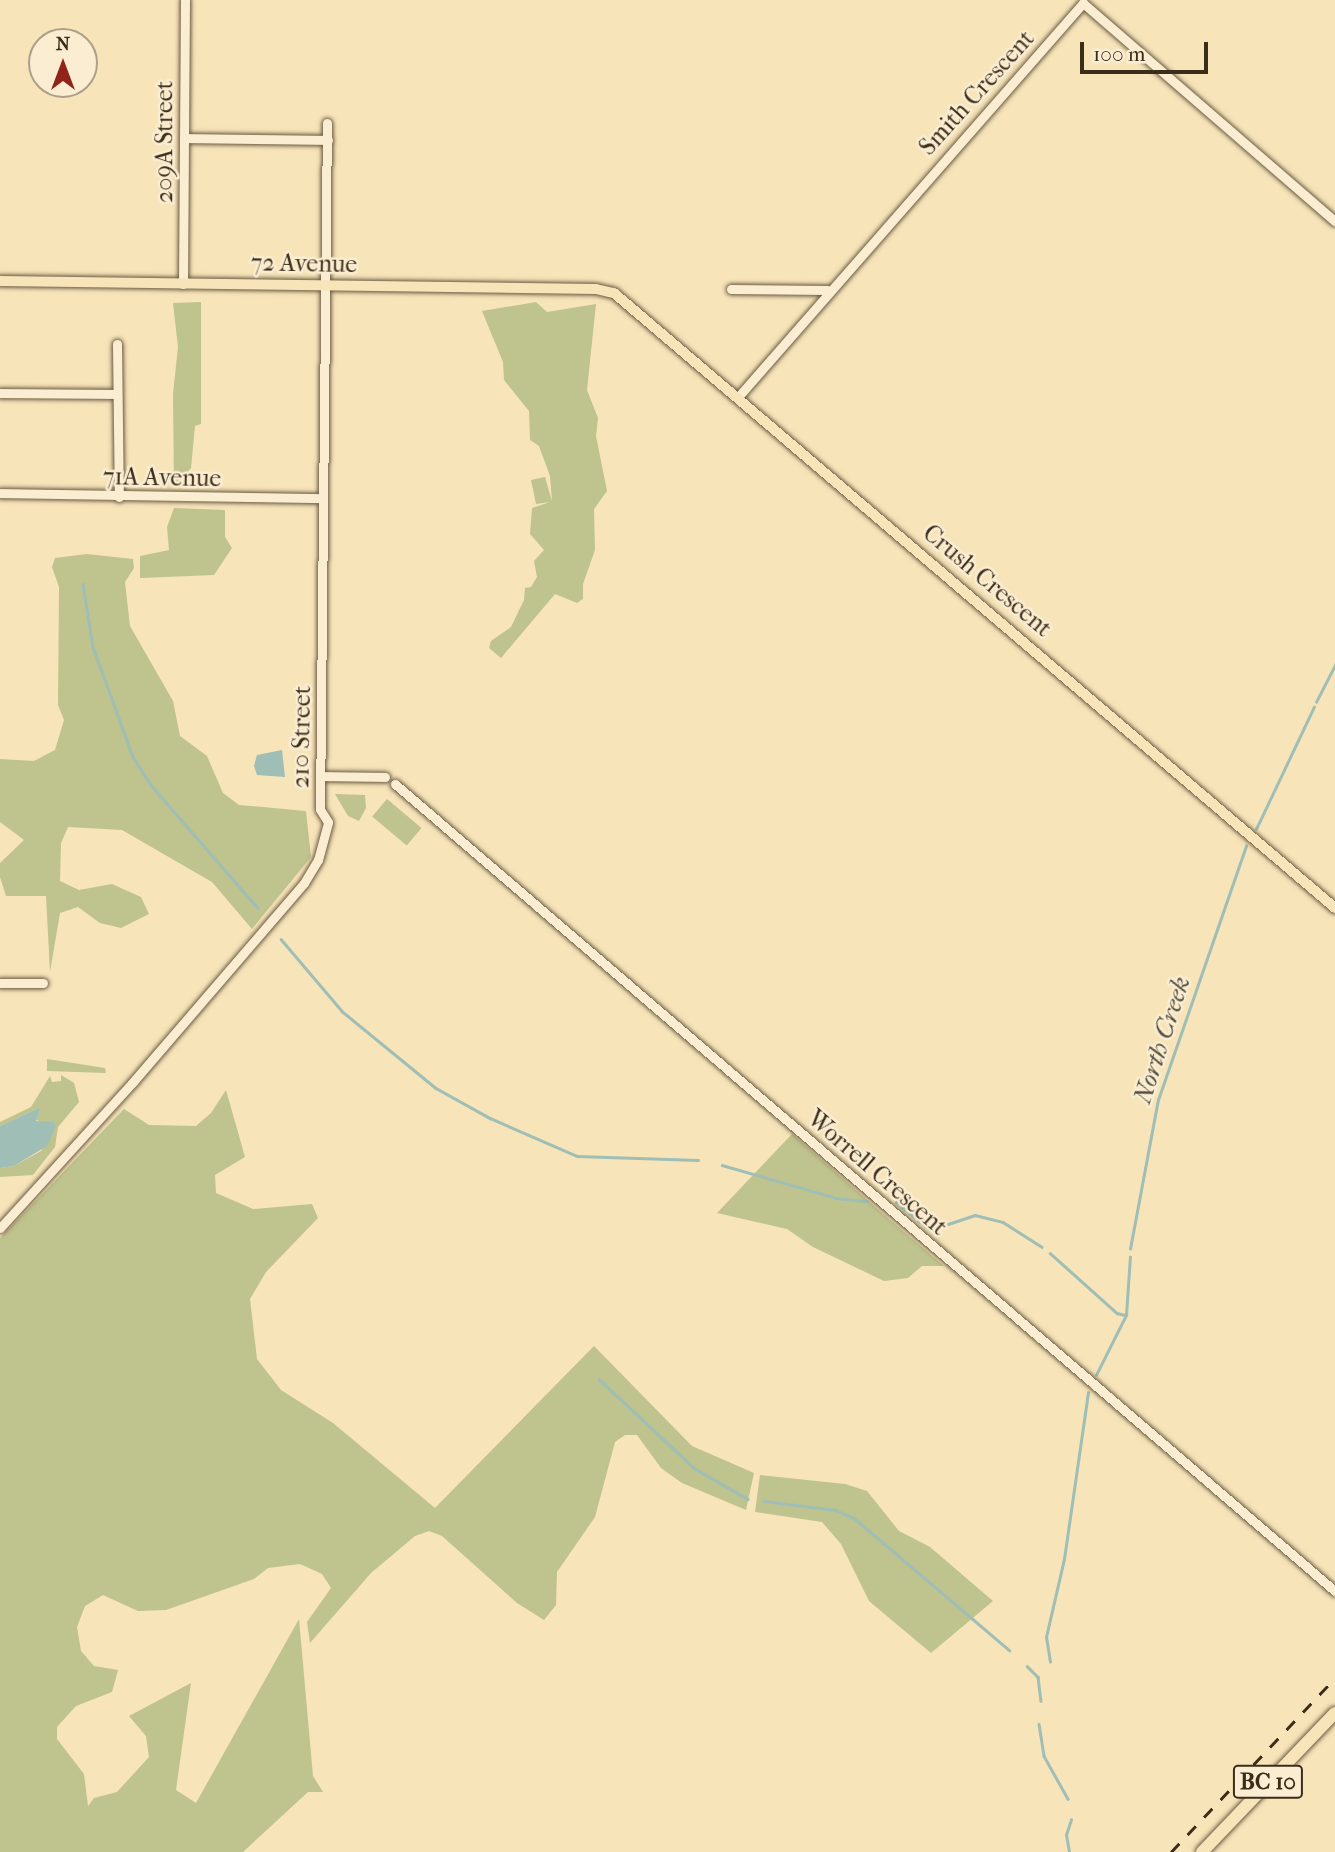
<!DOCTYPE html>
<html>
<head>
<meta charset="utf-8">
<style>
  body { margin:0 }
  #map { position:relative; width:1335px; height:1852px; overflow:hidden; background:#f7e4b9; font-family:"IM FELL French Canon",serif }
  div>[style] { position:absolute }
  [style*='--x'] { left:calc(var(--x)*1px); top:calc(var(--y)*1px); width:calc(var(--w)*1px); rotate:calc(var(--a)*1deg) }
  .green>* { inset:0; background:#bfc38d; transform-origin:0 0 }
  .water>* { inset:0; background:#9ebeb6 }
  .stream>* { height:2.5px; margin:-1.25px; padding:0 1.25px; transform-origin:1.25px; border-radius:1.25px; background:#9ebeb6 }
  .roads { filter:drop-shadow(0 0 2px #6a5b41) drop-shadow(0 0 2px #6a5b41) }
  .minor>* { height:9px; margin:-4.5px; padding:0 4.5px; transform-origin:4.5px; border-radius:4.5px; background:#faedd2 }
  .major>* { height:10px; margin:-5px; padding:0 5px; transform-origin:5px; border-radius:5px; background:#f7e4b9 }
  .highway>* { height:12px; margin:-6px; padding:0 6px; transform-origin:6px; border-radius:6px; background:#f7e4b9 }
  .rail>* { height:2.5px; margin-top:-1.25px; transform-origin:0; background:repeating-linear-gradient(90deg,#3b2d19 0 12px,transparent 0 24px) }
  span { translate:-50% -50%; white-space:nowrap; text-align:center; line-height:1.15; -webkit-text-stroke:5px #faedd2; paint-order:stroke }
  .shield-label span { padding:2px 5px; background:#faedd2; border:2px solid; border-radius:5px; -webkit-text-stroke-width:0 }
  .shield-label { font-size:23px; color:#3b2d19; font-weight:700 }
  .street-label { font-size:24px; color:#3b2d19 }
  .water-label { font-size:26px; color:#545140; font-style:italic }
  .north { position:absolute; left:28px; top:28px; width:70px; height:70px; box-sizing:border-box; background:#faedd2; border:2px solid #aea088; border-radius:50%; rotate:0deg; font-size:19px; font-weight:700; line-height:28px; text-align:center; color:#3b2d19 }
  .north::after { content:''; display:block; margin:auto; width:24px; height:32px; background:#8f2418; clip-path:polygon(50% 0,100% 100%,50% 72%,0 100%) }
  .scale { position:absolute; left:1080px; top:42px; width:128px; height:32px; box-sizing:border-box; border:4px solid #3b2d19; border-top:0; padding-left:9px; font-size:21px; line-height:24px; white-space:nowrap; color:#3b2d19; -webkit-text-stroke:5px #faedd2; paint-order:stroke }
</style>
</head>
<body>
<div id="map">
  <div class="green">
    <div style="clip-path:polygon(201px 302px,201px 424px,195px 426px,191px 468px,174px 487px,173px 394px,178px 347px,173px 303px)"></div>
    <div style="clip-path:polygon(536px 302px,547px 312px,596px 304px,587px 390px,598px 418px,596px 436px,607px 491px,594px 509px,595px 550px,583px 584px,583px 599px,577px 603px,555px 594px,501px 658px,489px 648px,491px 641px,511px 627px,524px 600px,525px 588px,531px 587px,537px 577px,534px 561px,544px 550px,530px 534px,532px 508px,550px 502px,536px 504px,531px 480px,545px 477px,552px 501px,550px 476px,539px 446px,530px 440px,529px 411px,504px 380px,503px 362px,482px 311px)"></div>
    <div style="clip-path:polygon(174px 508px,225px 510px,225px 537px,232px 548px,214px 575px,140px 578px,140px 556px,169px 550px,167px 527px)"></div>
    <div style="clip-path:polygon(87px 554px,133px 559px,134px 568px,125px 582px,130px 626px,173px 701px,180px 736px,207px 756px,223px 793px,239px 805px,306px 811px,311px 857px,252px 929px,212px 882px,122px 830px,68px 827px,61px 843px,60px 881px,79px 890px,112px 884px,141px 897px,149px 914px,121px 928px,100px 923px,78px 907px,60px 913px,50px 972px,46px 896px,6px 896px,0 877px,0 863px,24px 840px,0 822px,0 759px,34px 761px,55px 750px,64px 720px,58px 705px,59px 587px,52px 567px,55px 558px)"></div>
    <div style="clip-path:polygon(335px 794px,365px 795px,366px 808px,359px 821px,348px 816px)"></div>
    <div style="left:387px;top:799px;width:45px;height:23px;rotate:40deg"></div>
    <div style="clip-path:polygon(47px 1059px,105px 1068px,106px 1073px,47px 1071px)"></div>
    <div style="clip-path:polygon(61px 1075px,74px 1083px,79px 1102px,58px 1127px,55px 1147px,33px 1175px,0 1177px,0 1168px,14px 1166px,41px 1151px,55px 1126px,36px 1120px,41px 1107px,0 1126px,0 1122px,31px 1107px,50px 1076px,52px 1082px,61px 1081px)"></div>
    <div style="clip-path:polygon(226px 1090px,245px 1157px,215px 1175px,216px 1193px,253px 1209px,312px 1204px,318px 1218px,266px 1272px,250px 1299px,257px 1359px,281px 1390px,333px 1423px,435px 1508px,594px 1346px,692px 1446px,754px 1473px,746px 1510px,682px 1483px,661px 1468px,637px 1435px,625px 1435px,615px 1442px,595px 1517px,557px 1572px,556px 1605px,544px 1620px,517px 1603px,442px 1536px,429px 1531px,415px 1536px,371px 1573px,310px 1643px,307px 1622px,331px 1588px,322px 1574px,300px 1564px,268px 1568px,254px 1579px,166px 1610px,138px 1611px,103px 1595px,85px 1606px,77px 1627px,81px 1651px,94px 1666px,118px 1670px,112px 1692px,76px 1706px,57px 1727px,57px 1739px,84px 1774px,88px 1806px,94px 1798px,117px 1792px,149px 1757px,146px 1736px,129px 1716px,191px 1683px,176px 1790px,196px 1803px,299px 1619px,313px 1776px,323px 1792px,308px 1792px,243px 1852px,0 1852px,0 1238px,124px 1109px,149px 1125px,196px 1126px,211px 1113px)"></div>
    <div style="clip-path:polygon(792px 1134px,889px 1219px,944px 1266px,922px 1266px,908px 1278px,884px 1281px,813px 1247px,787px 1229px,717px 1213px)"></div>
    <div style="clip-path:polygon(760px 1475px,845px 1484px,867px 1491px,899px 1531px,930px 1547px,993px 1601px,931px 1653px,869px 1601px,841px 1544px,822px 1522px,755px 1512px)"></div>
  </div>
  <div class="water">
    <div style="clip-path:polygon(282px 750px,285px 777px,257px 775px,254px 766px,257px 755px)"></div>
    <div style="clip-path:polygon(41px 1107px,36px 1121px,54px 1122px,56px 1126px,47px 1146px,14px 1166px,0 1168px,0 1126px)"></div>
  </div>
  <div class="stream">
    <div style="--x:83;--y:584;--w:64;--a:81"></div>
    <div style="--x:93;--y:647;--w:117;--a:70"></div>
    <div style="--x:133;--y:757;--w:33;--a:57"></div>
    <div style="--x:151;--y:785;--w:163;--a:49"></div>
    <div style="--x:1316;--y:702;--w:42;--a:-62.8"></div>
    <div style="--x:1256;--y:829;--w:135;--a:-64.6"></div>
    <div style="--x:281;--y:939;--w:96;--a:49.7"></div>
    <div style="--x:343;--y:1012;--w:120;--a:39.3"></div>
    <div style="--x:436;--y:1088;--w:62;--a:29.1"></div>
    <div style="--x:490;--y:1118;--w:95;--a:23.6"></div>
    <div style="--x:577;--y:1156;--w:121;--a:1.9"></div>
    <div style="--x:722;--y:1165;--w:119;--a:16.1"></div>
    <div style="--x:836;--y:1198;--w:31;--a:6"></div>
    <div style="--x:896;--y:1202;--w:44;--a:39.5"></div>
    <div style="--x:930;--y:1230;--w:47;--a:-18.4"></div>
    <div style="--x:975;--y:1215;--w:29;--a:14"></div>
    <div style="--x:1003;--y:1222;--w:46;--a:32.7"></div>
    <div style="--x:1130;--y:1249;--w:152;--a:-79.4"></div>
    <div style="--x:1158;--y:1100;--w:269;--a:-70.9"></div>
    <div style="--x:1050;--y:1253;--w:90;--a:41.8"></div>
    <div style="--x:1117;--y:1313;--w:8;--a:14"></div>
    <div style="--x:1096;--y:1375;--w:67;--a:-63.4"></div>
    <div style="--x:1126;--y:1315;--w:58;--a:-86.1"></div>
    <div style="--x:599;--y:1379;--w:130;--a:43.1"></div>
    <div style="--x:694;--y:1468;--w:62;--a:29.9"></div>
    <div style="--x:764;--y:1501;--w:72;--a:7.2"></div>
    <div style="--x:835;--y:1510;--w:21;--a:23"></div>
    <div style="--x:854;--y:1518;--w:204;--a:40.4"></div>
    <div style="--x:1050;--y:1662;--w:25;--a:-99"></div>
    <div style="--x:1046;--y:1637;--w:80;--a:-77"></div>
    <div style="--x:1064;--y:1559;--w:168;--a:-81.8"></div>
    <div style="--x:1027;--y:1666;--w:16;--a:45"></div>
    <div style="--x:1038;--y:1677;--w:24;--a:83"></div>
    <div style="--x:1039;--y:1724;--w:32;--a:81"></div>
    <div style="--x:1044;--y:1756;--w:49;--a:60.8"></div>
    <div style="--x:1069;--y:1852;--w:17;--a:-100"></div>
    <div style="--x:1066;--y:1835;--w:16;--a:-72"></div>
  </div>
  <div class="roads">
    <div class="minor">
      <div style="--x:184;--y:138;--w:144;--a:0.8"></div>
      <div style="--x:183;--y:284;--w:284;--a:-89.6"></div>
      <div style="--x:731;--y:289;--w:96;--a:0.6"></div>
      <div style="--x:117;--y:344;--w:153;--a:89.3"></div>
      <div style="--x:0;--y:393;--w:116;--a:0.5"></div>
      <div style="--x:738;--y:397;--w:524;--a:-48.79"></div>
      <div style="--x:1083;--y:3;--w:333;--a:40.9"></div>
      <div style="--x:0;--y:493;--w:323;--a:0.9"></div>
      <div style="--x:321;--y:776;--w:64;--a:0.9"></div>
      <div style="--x:395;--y:784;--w:1239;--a:40.65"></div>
      <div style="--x:0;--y:983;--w:43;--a:0"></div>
      <div style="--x:0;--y:1228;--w:196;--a:-47.7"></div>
      <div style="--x:132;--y:1083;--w:264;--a:-49.3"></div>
      <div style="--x:304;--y:883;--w:27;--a:-59"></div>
      <div style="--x:318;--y:860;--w:39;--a:-75"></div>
      <div style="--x:328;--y:822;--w:15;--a:-122"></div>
      <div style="--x:320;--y:809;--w:686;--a:-89.42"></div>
    </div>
    <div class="major">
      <div style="--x:0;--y:281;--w:596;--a:0.77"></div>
      <div style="--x:596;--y:289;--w:18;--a:13"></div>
      <div style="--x:614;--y:293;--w:948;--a:40.46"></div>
    </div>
    <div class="highway">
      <div style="--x:1202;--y:1852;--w:192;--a:-46.3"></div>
    </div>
  </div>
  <div class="rail">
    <div style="--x:1171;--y:1852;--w:239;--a:-46.7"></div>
  </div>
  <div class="shield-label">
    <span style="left:1268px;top:1782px">BC 10</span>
  </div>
  <div class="street-label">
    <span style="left:977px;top:93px;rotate:-48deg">Smith Crescent</span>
    <span style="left:165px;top:142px;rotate:-90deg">209A Street</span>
    <span style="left:304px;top:264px;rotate:1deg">72 Avenue</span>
    <span style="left:162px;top:478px;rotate:1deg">71A Avenue</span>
    <span style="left:987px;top:581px;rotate:40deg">Crush Crescent</span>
    <span style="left:302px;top:737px;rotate:-89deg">210 Street</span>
    <span style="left:877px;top:1173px;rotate:41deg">Worrell Crescent</span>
  </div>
  <div class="water-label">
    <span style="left:1162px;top:1040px;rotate:-72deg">North Creek</span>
  </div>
  <div class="north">N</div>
  <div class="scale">100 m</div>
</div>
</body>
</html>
